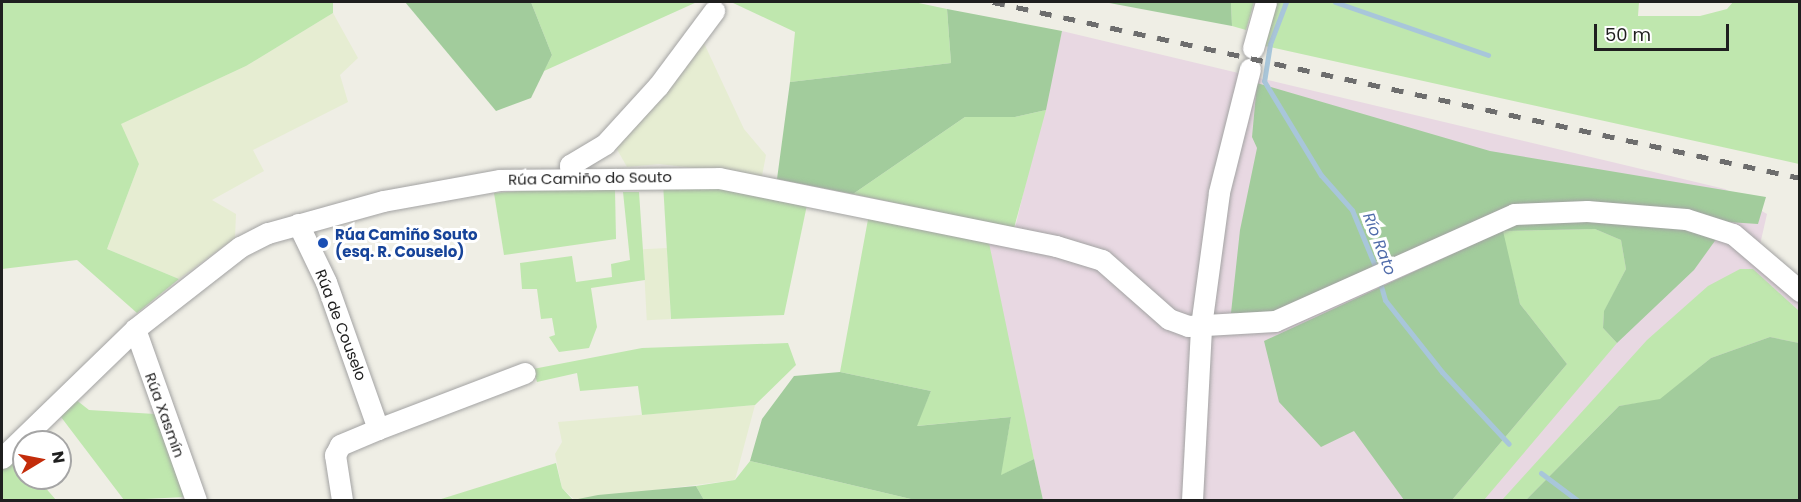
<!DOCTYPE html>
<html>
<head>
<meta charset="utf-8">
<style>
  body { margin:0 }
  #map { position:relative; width:1801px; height:502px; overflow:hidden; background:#efeee5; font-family:Poppins,sans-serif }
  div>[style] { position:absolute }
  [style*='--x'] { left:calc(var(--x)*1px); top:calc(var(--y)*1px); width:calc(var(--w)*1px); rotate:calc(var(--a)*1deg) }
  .industrial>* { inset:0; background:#e8d8e2 }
  .farmland>* { inset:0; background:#e6edd2; transform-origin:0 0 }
  .grass>* { inset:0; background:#bfe7ae }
  .forest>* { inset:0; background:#a2cc9c }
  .stream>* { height:5px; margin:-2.5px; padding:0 2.5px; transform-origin:2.5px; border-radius:2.5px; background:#a8c6da }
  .roads { filter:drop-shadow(0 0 2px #a3a3a3) drop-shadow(0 0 2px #a3a3a3) }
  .street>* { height:21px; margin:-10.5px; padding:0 10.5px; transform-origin:10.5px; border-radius:10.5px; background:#fff }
  .rail>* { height:4.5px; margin-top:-2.25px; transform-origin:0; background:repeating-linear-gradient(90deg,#6d6d6d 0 12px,transparent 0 24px) }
  .dots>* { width:16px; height:16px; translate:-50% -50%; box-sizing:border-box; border:3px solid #fff; border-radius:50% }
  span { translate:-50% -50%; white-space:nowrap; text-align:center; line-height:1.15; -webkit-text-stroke:6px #fff; paint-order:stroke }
  .street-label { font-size:15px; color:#1f1f1f }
  .transit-label { font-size:15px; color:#164399; font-weight:700 }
  .left { translate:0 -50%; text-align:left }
  .water-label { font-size:16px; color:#506caa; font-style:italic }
  .frame { position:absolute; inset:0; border:3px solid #1f1f1f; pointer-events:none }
  .north { position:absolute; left:12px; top:430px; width:60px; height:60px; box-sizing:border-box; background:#fff; border:2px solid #a5a5a5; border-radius:50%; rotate:80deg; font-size:16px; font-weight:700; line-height:24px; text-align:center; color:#1f1f1f }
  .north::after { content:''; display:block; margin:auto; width:21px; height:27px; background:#c32c0a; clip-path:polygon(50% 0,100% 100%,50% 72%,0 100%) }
  .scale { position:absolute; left:1594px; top:24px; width:135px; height:27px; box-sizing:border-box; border:3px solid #1f1f1f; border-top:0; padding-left:8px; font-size:18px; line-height:21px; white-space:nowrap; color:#1f1f1f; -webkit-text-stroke:4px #fff; paint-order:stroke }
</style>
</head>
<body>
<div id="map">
  <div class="industrial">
    <div style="clip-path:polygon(1062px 31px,1725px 189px,1767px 214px,1756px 262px,1799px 300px,1799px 500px,1043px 500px,987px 247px,989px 225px,1015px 228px)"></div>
  </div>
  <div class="farmland">
    <div style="clip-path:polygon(333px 13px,358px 58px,340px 75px,348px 102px,253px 150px,264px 171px,212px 200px,236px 214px,235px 238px,179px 279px,107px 249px,139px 164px,120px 124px,246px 66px)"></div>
    <div style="clip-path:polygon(703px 41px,744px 129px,766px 155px,762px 176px,659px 164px,627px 167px,614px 144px)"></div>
    <div style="left:667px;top:248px;width:71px;height:24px;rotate:87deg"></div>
    <div style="clip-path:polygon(755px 405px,735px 480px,575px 500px,562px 488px,555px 454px,562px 442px,558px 422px)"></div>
  </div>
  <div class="grass">
    <div style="clip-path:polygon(2px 2px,333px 2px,333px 13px,246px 66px,121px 124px,139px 164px,107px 249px,179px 279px,137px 313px,77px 260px,2px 269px)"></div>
    <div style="clip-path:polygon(531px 2px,697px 2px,544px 71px,552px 55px)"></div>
    <div style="clip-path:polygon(731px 2px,914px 2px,947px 9px,951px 63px,790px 82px,795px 32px)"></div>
    <div style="clip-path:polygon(1231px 2px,1254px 2px,1246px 30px,1232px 26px)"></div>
    <div style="clip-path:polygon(1275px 2px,1639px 2px,1638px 16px,1700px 16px,1727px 9px,1733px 2px,1799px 2px,1799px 164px,1265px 46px)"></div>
    <div style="clip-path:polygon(1046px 110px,1014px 228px,853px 194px,965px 117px,1015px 117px)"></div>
    <div style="clip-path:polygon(663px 183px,730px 184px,808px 200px,784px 315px,671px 319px)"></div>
    <div style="clip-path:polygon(557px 188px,615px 190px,616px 239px,504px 255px,494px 193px)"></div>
    <div style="clip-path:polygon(623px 192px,639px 192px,645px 280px,591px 288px,597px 327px,589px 348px,559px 352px,549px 337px,555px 335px,552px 318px,541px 319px,537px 289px,522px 289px,520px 263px,572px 256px,576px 282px,612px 277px,611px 264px,630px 260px)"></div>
    <div style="clip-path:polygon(869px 214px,988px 238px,1034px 459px,1000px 476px,1011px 417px,916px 426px,931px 391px,840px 372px)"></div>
    <div style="clip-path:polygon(1595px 229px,1621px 240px,1626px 269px,1604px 312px,1603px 328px,1617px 343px,1484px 500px,1452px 500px,1567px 364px,1520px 304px,1502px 231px)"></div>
    <div style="clip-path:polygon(1740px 269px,1753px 269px,1799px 311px,1799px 343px,1770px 337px,1711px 358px,1660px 400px,1619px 406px,1526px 500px,1502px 500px,1647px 340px,1708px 286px)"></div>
    <div style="clip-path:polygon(788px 343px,796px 365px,755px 405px,642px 415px,638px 386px,580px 391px,577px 373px,537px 382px,533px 369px,642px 348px)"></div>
    <div style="clip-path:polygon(75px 399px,89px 410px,155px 414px,185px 497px,124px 500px,61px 417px)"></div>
    <div style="clip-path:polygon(17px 454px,24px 462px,24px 478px,37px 478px,56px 500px,2px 500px,2px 469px)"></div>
    <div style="clip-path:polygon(750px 461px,915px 500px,704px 500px,696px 486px,735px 480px)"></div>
    <div style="clip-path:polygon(556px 463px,562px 488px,573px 500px,438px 500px)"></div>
  </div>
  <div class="forest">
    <div style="clip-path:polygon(405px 2px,531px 2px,552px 55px,531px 98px,496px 111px)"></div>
    <div style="clip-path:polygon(1104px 2px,1231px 2px,1232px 26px)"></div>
    <div style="clip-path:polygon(947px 9px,1062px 31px,1046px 110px,1015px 117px,965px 117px,853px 194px,777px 179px,790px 82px,951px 63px)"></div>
    <div style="clip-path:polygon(1257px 83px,1490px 151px,1766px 197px,1758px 224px,1506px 207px,1274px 314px,1231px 313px,1240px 230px,1257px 148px,1252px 137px)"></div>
    <div style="clip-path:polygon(1519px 218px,1676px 223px,1717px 238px,1694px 270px,1617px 343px,1603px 328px,1604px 311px,1626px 269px,1621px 240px,1595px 229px,1503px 231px,1520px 304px,1567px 364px,1452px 500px,1404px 500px,1354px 431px,1321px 447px,1279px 402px,1264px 341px,1502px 231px)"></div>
    <div style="clip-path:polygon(1770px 337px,1799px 343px,1799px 500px,1526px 500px,1619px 406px,1660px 399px,1711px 358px)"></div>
    <div style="clip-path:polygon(840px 372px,931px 391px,917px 426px,1011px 417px,1001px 475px,1034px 459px,1043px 500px,915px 500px,750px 461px,762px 419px,794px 376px)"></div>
    <div style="clip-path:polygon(696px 486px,704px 500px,573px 500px,598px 495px)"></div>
  </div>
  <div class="stream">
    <div style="--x:1286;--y:2;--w:45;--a:110.9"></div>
    <div style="--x:1270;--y:44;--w:37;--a:99"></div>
    <div style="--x:1264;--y:81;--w:110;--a:58.8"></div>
    <div style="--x:1321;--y:175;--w:47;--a:48.5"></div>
    <div style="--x:1352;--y:210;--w:66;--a:67.7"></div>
    <div style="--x:1335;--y:2;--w:162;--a:19.1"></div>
    <div style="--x:1379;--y:279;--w:22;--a:74"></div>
    <div style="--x:1385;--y:300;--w:92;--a:51.6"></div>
    <div style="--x:1442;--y:372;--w:98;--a:47.1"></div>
    <div style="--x:1541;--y:473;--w:45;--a:36.9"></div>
  </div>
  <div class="roads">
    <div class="street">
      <div style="--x:1253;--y:48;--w:48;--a:-74.2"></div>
      <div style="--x:571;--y:176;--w:11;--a:-95"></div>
      <div style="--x:570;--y:165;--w:41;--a:-31"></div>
      <div style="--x:605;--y:144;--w:79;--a:-47.6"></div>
      <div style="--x:658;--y:86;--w:94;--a:-53.3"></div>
      <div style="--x:298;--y:224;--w:64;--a:64.2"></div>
      <div style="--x:326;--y:282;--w:156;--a:70.5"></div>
      <div style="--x:378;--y:429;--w:157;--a:-20.9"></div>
      <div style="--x:135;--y:329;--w:182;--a:70.4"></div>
      <div style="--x:2;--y:458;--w:185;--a:-44.1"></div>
      <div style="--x:135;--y:329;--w:133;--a:-38"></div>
      <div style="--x:240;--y:247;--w:31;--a:-27"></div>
      <div style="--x:268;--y:233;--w:119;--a:-15.5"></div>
      <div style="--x:383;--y:201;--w:119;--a:-10.2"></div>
      <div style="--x:500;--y:180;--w:219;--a:-0.5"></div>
      <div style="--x:719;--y:178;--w:344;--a:11.4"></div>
      <div style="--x:1056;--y:246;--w:48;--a:16.9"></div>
      <div style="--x:1102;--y:260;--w:89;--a:41.4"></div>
      <div style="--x:1169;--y:319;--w:20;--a:20"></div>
      <div style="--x:1188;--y:326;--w:87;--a:-3.3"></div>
      <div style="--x:1275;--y:321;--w:262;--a:-24.1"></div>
      <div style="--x:1514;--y:214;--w:73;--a:-2.4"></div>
      <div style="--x:1587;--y:211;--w:99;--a:4.6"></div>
      <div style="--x:1686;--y:219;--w:49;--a:17.7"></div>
      <div style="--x:1733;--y:234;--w:88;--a:40.4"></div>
      <div style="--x:342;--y:500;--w:46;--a:-98.8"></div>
      <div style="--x:335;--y:455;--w:11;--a:-63"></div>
      <div style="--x:340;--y:445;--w:41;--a:-22.8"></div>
      <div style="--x:1192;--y:500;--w:174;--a:-87"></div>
      <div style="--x:1201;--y:326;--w:135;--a:-82.3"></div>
      <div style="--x:1219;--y:192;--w:127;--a:-75.9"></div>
    </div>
  </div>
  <div class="rail">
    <div style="--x:993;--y:2;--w:826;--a:12.3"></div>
  </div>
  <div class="dots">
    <div style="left:323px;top:243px;background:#1a4fb4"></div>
  </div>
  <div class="street-label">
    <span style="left:590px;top:178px;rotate:-1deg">Rúa Camiño do Souto</span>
    <span style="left:341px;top:325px;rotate:69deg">Rúa de Couselo</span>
    <span style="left:165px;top:415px;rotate:70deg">Rúa Xasmín</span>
  </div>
  <div class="transit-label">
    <span class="left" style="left:335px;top:243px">Rúa Camiño Souto<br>(esq. R. Couselo)</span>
  </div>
  <div class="water-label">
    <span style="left:1379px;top:244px;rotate:69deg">Río Rato</span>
  </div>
  <div class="frame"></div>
  <div class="north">N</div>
  <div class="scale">50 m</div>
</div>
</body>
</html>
